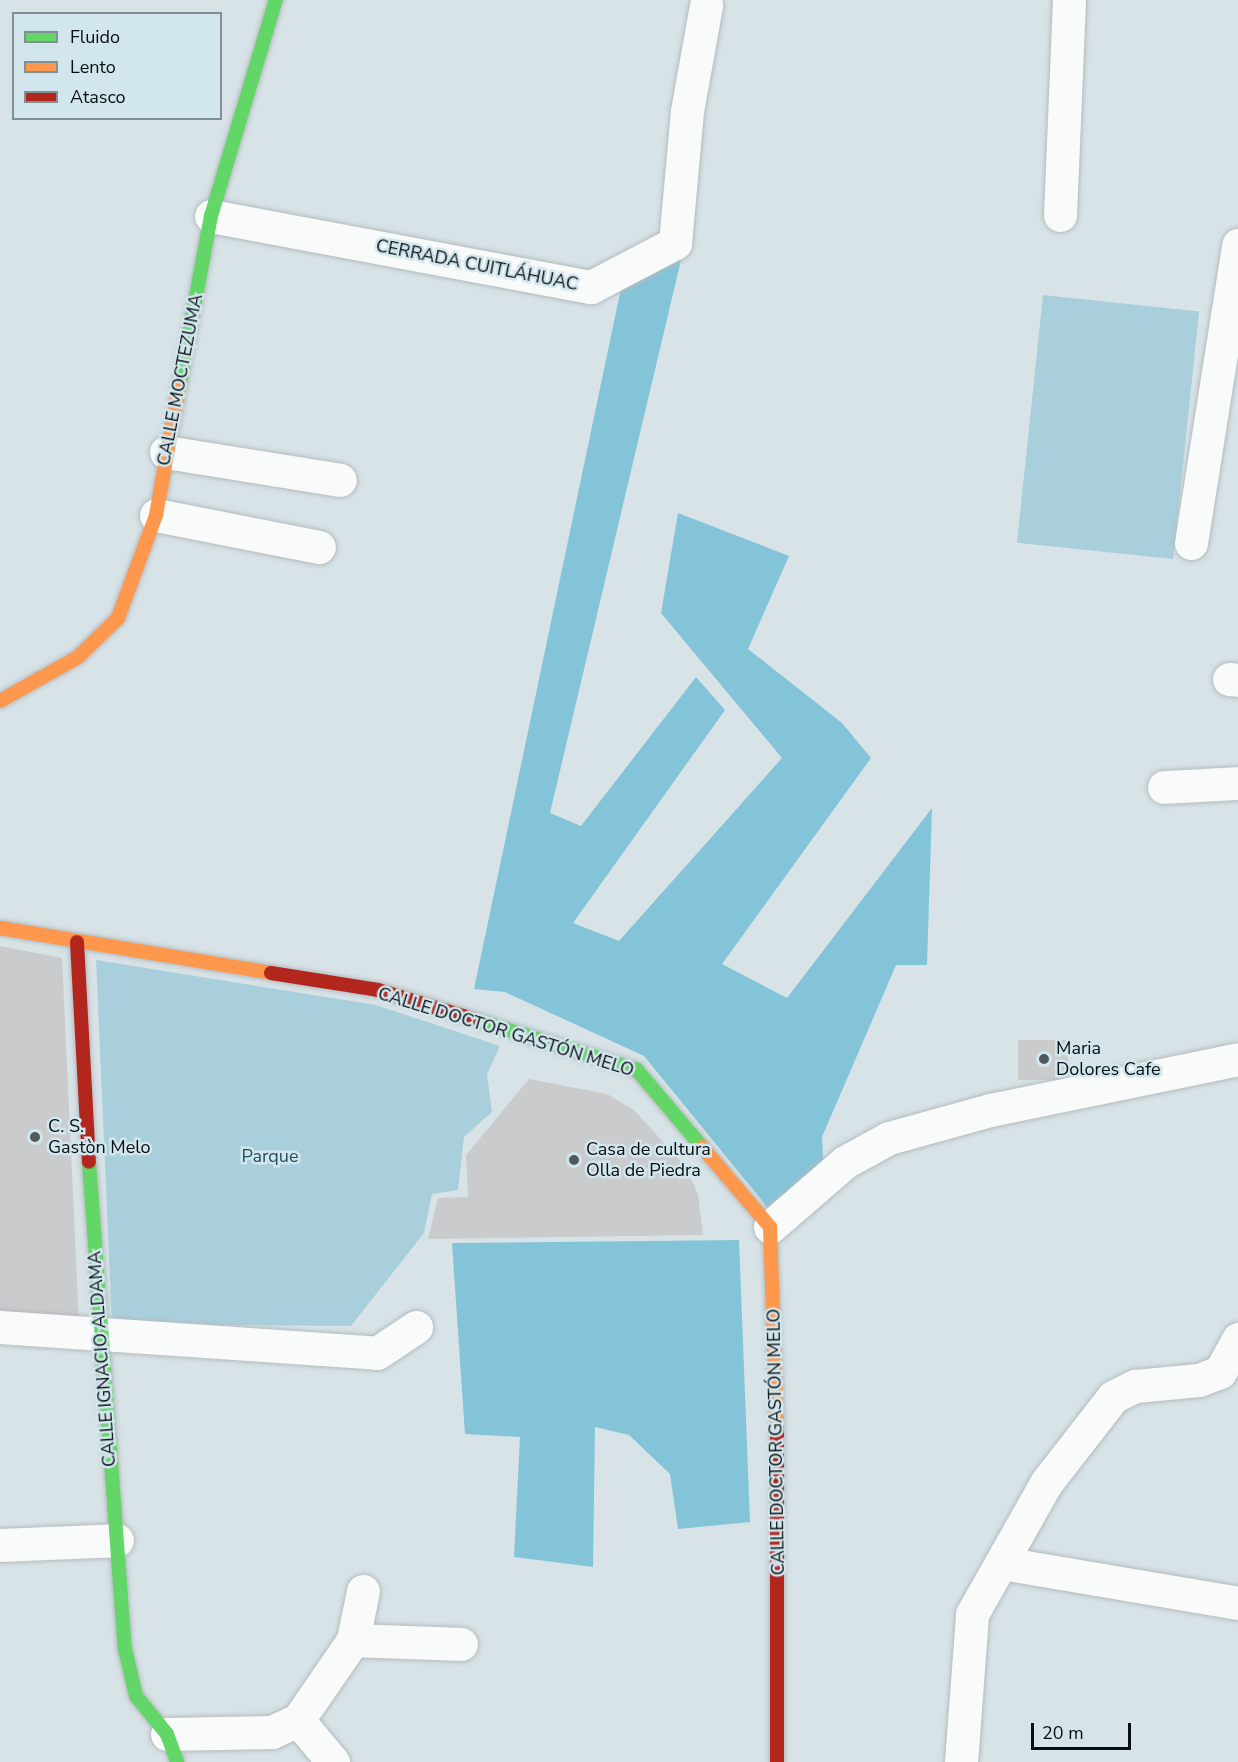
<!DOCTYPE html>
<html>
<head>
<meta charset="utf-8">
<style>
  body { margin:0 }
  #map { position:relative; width:1238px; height:1762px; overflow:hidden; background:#d8e3e7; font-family:"Nunito Sans",sans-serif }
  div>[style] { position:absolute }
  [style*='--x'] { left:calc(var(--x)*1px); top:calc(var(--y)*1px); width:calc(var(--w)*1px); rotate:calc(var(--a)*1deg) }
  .green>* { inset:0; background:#aacfdc; transform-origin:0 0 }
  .forest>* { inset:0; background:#84c4d8 }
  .building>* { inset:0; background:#cacbcc; transform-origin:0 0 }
  .roads { filter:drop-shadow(0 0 2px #b4bcbf) drop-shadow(0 0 2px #b4bcbf) }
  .street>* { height:33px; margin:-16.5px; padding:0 16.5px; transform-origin:16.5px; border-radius:16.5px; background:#f9fbfb }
  .fast>* { height:14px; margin:-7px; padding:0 7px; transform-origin:7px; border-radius:7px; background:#63d668 }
  .slow>* { height:14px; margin:-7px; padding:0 7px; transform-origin:7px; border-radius:7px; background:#ff974d }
  .jam>* { height:14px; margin:-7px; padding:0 7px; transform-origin:7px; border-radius:7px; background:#b3261e }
  .dots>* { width:16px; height:16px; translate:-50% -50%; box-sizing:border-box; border:3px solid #d2e6ed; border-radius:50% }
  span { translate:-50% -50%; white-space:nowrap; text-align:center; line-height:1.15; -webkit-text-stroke:5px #d2e6ed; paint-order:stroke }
  .street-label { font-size:18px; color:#080f11 }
  .poi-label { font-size:18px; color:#080f11 }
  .left { translate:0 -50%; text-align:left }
  .park-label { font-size:18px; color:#224f5d }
  .legend { position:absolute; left:12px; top:12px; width:210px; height:108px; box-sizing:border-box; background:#d2e6ed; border:2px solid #819095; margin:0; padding:8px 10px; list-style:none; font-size:18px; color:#080f11 }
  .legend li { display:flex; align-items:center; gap:12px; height:30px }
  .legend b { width:30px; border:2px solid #819095 }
  .scale { position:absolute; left:1031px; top:1723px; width:100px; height:27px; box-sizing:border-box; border:3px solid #080f11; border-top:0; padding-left:8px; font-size:18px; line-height:21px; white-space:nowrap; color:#080f11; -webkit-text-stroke:4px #d2e6ed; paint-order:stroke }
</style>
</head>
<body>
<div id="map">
  <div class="green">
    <div style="left:1043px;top:295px;width:157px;height:249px;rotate:6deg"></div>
    <div style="clip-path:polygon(96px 960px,376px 1005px,500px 1046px,487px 1074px,492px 1112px,464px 1137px,458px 1190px,432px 1194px,424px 1233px,351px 1326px,112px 1324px)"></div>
  </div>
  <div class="forest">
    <div style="clip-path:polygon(628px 255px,681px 260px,550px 813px,581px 826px,696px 677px,725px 710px,573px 923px,619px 941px,782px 758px,661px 613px,678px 513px,789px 556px,748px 649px,842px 723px,871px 758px,722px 964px,787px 998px,932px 808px,927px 965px,896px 965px,822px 1137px,824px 1177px,768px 1208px,644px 1056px,505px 992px,474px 989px)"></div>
    <div style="clip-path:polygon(739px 1240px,750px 1522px,678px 1529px,670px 1474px,629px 1435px,595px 1427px,593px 1567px,514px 1557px,520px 1437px,465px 1434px,452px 1243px)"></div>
  </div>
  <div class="building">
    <div style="clip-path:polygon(0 946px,62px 958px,79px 1323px,0 1316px)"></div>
    <div style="left:1018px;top:1040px;width:50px;height:40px"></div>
    <div style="clip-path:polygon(529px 1079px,607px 1094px,634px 1110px,685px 1166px,698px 1194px,703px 1235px,428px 1239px,438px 1198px,468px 1197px,466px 1155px)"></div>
  </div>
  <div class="roads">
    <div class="street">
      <div style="--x:1060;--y:215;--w:215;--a:-87.6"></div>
      <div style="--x:211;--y:216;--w:387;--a:10.6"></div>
      <div style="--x:591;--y:287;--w:95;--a:-27.6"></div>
      <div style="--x:675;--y:243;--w:133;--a:-84.8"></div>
      <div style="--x:687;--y:111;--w:108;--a:-79.8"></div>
      <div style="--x:166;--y:452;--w:176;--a:9.1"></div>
      <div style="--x:156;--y:515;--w:166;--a:11.1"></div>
      <div style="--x:1191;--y:543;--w:302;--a:-81"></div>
      <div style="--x:1229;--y:679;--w:9;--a:6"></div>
      <div style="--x:1164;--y:787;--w:74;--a:-3.1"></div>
      <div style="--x:770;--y:1227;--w:99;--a:-40.9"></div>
      <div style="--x:845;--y:1162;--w:50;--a:-28.6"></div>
      <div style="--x:889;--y:1138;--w:105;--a:-15.5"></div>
      <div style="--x:990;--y:1110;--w:253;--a:-11.6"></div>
      <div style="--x:0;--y:1327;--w:378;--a:3.9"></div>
      <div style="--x:377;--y:1353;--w:47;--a:-33.7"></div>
      <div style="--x:0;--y:1545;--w:117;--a:-2.4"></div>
      <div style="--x:1002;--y:1563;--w:239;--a:9.6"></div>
      <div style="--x:353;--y:1640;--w:108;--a:2.1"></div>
      <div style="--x:298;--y:1720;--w:55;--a:50.2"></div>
      <div style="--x:167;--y:1734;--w:105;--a:-1.1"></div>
      <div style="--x:272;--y:1732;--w:29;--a:-25"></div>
      <div style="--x:298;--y:1720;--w:97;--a:-55.5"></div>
      <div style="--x:353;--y:1640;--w:50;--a:-78.5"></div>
      <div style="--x:961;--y:1762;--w:148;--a:-85.7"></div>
      <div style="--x:972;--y:1614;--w:150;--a:-60.5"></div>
      <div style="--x:1046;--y:1483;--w:109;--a:-52.1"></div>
      <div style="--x:1113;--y:1397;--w:25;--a:-27"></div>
      <div style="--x:1135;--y:1386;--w:64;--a:-5.4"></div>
      <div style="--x:1199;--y:1380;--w:22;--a:-21"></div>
      <div style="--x:1220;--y:1372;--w:38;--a:-61"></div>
    </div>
    <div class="fast">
      <div style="--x:180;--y:383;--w:170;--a:-79.5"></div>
      <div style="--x:211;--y:216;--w:226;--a:-73.3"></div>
      <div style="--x:473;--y:1019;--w:172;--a:17.3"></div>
      <div style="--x:637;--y:1070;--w:101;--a:49.8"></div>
      <div style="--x:89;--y:1162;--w:488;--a:85.8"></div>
      <div style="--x:125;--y:1649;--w:48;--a:76.8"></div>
      <div style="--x:136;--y:1696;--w:49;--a:50.8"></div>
      <div style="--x:167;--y:1734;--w:30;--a:70"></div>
    </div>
    <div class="slow">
      <div style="--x:0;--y:701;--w:90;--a:-29.4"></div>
      <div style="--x:78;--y:657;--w:56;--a:-44.3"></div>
      <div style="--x:118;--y:618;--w:110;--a:-69.7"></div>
      <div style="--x:156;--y:515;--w:134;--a:-79.7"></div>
      <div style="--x:0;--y:928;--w:275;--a:9.4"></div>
      <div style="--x:702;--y:1147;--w:105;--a:49.6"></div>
      <div style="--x:770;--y:1227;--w:200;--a:88"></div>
    </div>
    <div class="jam">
      <div style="--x:77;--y:942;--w:220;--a:86.9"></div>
      <div style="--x:271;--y:973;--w:108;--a:9"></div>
      <div style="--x:378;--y:990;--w:99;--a:17"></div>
      <div style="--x:777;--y:1427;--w:335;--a:90"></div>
    </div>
  </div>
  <div class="dots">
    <div style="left:1044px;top:1059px;background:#51595c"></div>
    <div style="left:35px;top:1137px;background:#51595c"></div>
    <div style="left:574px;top:1160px;background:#51595c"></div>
  </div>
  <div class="street-label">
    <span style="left:477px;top:265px;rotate:11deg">CERRADA CUITLÁHUAC</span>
    <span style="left:180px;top:380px;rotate:-79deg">CALLE MOCTEZUMA</span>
    <span style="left:506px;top:1032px;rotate:17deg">CALLE DOCTOR GASTÓN MELO</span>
    <span style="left:102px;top:1359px;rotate:-94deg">CALLE IGNACIO ALDAMA</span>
    <span style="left:776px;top:1442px;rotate:-91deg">CALLE DOCTOR GASTÓN MELO</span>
  </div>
  <div class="poi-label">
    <span class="left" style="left:1056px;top:1059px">Maria<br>Dolores Cafe</span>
    <span class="left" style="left:48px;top:1137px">C. S.<br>Gastòn Melo</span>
    <span class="left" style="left:586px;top:1160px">Casa de cultura<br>Olla de Piedra</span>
  </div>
  <div class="park-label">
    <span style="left:270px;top:1156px">Parque</span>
  </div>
  <ul class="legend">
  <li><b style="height:8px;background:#63d668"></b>Fluido</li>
  <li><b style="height:8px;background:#ff974d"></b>Lento</li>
  <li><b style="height:8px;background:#b3261e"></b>Atasco</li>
  </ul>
  <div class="scale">20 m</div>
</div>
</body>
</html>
